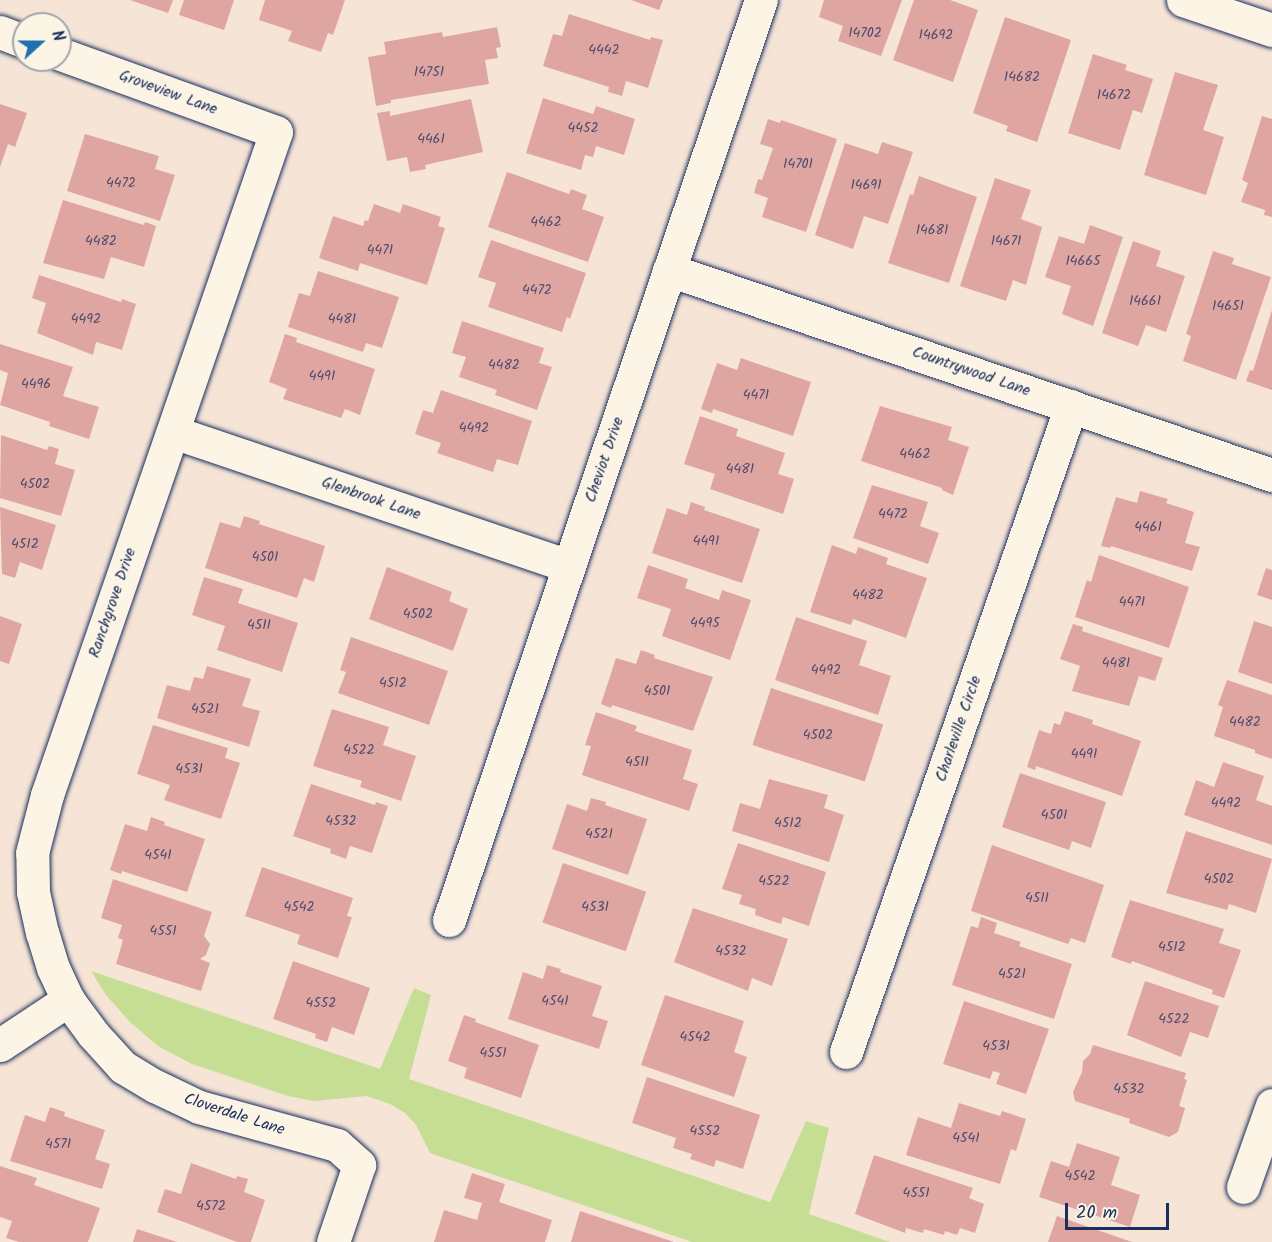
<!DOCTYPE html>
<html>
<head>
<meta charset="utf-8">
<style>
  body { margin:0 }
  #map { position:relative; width:1272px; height:1242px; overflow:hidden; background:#f6e5d7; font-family:Kalam,sans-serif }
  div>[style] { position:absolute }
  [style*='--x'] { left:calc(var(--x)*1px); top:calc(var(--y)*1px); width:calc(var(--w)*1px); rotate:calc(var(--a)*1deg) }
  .green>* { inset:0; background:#c5de94 }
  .building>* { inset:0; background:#dfa5a1; transform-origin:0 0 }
  .roads { filter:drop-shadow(0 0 2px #1b2f5e) drop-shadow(0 0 2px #1b2f5e) }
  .street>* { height:33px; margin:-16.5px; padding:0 16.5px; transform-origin:16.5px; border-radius:16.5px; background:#fcf5e5 }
  .secondary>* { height:33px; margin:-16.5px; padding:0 16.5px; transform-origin:16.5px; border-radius:16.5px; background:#fcf5e5 }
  span { translate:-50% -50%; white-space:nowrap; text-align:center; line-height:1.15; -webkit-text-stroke:4.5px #fcf5e5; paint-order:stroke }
  .number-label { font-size:14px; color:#4c4c6f }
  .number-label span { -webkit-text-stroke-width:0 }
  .street-label { font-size:16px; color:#1b2f5e }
  .north { position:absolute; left:12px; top:12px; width:60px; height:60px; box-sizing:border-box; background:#fcf5e5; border:2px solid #a2a6af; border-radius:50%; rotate:69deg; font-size:16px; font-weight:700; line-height:24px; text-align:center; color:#1b2f5e }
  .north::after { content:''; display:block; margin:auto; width:21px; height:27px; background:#1f6fb2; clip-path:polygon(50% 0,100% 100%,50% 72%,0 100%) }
  .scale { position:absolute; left:1065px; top:1203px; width:104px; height:27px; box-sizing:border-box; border:3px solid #1b2f5e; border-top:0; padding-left:8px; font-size:18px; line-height:21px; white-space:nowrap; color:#1b2f5e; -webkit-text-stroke:4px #fcf5e5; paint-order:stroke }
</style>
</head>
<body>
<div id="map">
  <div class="green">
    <div style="clip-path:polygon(91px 971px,380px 1069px,414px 988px,431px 995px,409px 1079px,770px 1202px,806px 1121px,829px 1128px,809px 1214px,890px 1242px,692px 1242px,430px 1153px,416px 1125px,405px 1113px,390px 1104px,367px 1096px,314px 1101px,288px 1096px,192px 1064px,158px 1046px,130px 1022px,106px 995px)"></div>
  </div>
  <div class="building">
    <div style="clip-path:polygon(130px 0,173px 0,168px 13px)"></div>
    <div style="clip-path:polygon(184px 0,234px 0,224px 30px,179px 15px)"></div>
    <div style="clip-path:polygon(265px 0,345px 0,333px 35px,328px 33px,321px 52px,288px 41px,292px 31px,259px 20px)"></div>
    <div style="clip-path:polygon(631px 0,663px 0,659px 10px)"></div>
    <div style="clip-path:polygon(824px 0,902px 0,881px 56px,838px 41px,843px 26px,819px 17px)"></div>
    <div style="clip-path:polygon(914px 0,950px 0,978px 10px,953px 82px,893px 60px)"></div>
    <div style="clip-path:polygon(569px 14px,650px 40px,651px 37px,663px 40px,648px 88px,626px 81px,622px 96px,608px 92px,609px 87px,543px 66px,553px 34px,562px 36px)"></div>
    <div style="clip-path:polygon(1005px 17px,1071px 40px,1037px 142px,1006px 131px,1008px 126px,973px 113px)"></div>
    <div style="clip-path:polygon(497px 27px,501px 47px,496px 48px,498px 58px,485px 60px,489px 84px,391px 100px,391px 103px,376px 106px,368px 57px,386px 54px,384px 42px,442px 32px,443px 37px)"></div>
    <div style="clip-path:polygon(1093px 54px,1127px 65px,1125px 70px,1153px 79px,1142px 113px,1133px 110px,1120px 150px,1068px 133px)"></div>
    <div style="clip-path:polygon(1175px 72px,1218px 85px,1203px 130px,1224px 137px,1206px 195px,1144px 175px)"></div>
    <div style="clip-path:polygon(543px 98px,593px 114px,596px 106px,635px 119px,624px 155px,596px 146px,593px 157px,585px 155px,581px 170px,526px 153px)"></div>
    <div style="clip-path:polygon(471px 99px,483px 152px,425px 165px,426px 169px,410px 172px,407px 157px,387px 161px,377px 113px,390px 111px,390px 116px)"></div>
    <div style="clip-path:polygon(0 104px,27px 113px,15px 147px,8px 144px,0 167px)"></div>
    <div style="clip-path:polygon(1262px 116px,1272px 119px,1272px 217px,1264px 215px,1265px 210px,1241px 202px,1248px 183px,1242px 180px)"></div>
    <div style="clip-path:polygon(768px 119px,780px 123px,781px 120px,837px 139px,806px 232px,762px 217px,768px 198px,754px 193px,758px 179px,762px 180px,773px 148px,760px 144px)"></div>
    <div style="clip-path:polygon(85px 134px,159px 156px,155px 169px,175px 175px,160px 221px,67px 191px)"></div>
    <div style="clip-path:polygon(882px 142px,913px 152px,888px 224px,864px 216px,853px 249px,815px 235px,845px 143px,878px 154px)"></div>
    <div style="clip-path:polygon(507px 172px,569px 194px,571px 189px,587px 195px,582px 209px,604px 217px,588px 262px,488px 227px)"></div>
    <div style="clip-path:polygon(919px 176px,977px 197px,949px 283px,888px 263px,910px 194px,913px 195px)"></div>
    <div style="clip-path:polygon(995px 178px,1031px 190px,1021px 219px,1042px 227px,1026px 285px,1013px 280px,1006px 301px,960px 286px)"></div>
    <div style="clip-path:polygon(63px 200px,144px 225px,145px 222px,156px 226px,144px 267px,111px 257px,104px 279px,43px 263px)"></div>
    <div style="clip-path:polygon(374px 204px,400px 213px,403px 204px,441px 217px,438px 226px,445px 228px,427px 285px,360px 263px,358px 271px,319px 258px,333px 216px,363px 226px,365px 220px,368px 221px)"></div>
    <div style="clip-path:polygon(1090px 225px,1123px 237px,1093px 326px,1062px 314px,1071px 286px,1045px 277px,1059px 236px,1084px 244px)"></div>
    <div style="clip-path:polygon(491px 240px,586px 273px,570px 319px,567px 317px,562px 332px,488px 307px,496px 283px,478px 277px)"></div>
    <div style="clip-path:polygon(1133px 241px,1161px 251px,1156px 266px,1185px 276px,1166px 332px,1146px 325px,1138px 346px,1102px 333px)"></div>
    <div style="clip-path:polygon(1213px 251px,1234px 258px,1232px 264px,1271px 277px,1236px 380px,1183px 361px,1191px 336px,1186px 334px)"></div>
    <div style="clip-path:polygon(318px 271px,399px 297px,382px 348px,366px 343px,363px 352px,288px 327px,299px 293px,310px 296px)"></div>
    <div style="clip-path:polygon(39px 275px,121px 302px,122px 299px,136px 304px,122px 350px,96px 342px,93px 355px,37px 333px,46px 303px,32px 298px)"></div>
    <div style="clip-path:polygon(1272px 310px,1272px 390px,1246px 381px,1250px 370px,1253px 371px)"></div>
    <div style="clip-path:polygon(462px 321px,544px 348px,539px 363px,552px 367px,537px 410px,495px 395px,497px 390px,459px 377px,466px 357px,452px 353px)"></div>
    <div style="clip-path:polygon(285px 334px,297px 338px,296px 342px,375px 369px,360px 415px,345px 409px,341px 418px,283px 399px,287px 389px,269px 382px)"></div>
    <div style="clip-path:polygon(0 344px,73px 367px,63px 396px,99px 407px,89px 439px,49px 426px,50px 422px,0 405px,8px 373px,0 370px)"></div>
    <div style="clip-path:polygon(741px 358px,811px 382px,793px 436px,713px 409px,712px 413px,701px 409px,717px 363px,737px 370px)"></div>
    <div style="clip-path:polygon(441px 390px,532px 421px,518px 465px,497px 459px,493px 472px,437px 453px,441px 443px,415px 434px,423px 410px,433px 413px)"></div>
    <div style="clip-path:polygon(880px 406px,952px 427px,948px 440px,969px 447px,953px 495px,942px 490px,942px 488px,861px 461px)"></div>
    <div style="clip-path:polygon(700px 416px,738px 429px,736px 436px,785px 453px,778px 474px,794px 479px,783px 514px,710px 489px,715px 474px,684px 464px)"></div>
    <div style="clip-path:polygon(1px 435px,47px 450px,49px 446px,59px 449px,55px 464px,75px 470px,61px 516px,0 498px)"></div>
    <div style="clip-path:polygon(872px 485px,928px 502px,920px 526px,939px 533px,928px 564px,853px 538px)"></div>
    <div style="clip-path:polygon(1140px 491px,1168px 499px,1166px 503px,1194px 512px,1185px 543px,1200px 547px,1192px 571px,1111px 546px,1110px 548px,1101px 546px,1116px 497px,1137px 503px)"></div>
    <div style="clip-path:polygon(691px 502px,705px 507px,704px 510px,760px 529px,742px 583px,652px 553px,667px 508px,687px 515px)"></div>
    <div style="clip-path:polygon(0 507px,56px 525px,42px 570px,20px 562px,15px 578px,2px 574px)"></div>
    <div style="clip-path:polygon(244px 516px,260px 521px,259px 524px,325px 546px,314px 582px,304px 578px,297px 598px,205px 568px,220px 522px,240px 528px)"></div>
    <div style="clip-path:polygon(832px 545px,856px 554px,858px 547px,888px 558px,886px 564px,927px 578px,906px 638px,853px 619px,851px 625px,810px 612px)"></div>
    <div style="clip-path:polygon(1099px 555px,1189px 587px,1169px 648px,1075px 617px,1087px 580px,1091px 582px)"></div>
    <div style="clip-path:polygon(648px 565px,688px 579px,685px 588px,719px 600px,722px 590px,751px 600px,730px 660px,662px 636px,671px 609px,637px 598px)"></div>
    <div style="clip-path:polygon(387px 567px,452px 592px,449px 601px,468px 609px,453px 651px,369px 619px)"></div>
    <div style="clip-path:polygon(1266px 568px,1272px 570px,1272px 600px,1257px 595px)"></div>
    <div style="clip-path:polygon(204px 577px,243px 589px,238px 603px,298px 623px,282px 672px,217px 650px,225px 626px,192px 615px)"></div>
    <div style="clip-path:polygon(0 616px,22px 624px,9px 664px,0 661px)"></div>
    <div style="clip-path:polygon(796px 617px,867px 641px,859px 665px,891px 676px,878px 715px,775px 680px)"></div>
    <div style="clip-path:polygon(1254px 621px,1272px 627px,1272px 684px,1238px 672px)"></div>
    <div style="clip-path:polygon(1073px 624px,1083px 627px,1082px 631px,1163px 658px,1155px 681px,1139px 676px,1129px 706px,1072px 691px,1080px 666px,1060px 659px)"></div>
    <div style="clip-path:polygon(351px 637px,448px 671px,429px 725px,338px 693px,346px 672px,340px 670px)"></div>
    <div style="clip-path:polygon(641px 650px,655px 655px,654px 658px,713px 677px,693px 731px,612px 705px,611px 708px,601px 704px,616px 658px,636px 664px)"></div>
    <div style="clip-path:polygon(207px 666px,251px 679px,242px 706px,260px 711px,249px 747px,157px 718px,167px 685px,190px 691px,194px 677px,203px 679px)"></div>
    <div style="clip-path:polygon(1227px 680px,1272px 695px,1272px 759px,1255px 753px,1255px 750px,1214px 736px,1223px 707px,1218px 705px)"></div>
    <div style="left:771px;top:688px;width:118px;height:60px;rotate:18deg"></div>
    <div style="clip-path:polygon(332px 709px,389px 727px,383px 745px,416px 756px,401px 801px,360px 787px,362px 781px,313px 766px)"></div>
    <div style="clip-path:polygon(1065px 711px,1093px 720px,1092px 724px,1141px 741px,1122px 796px,1036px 766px,1035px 770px,1027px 767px,1039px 730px,1051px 734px,1054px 723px,1060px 725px)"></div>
    <div style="clip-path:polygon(596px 712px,637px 726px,635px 731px,692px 750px,683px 779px,698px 784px,689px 811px,582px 775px,591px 746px,585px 745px)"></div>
    <div style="clip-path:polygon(153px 725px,228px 748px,225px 758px,240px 763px,221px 819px,164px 800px,170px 785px,137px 774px)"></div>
    <div style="clip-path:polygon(1223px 762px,1264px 776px,1256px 800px,1272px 806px,1272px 845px,1184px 815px,1196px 780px,1214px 787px)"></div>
    <div style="clip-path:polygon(1020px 773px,1106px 802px,1091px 848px,1072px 841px,1069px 850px,1002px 827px)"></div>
    <div style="clip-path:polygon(769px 779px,828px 795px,824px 808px,844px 815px,829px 862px,732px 831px,740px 803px,760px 809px)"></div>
    <div style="clip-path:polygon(311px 784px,375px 805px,376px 802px,388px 806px,372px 853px,350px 846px,346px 859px,330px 853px,331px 849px,293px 836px)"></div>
    <div style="clip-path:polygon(591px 798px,606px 802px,605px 805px,647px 819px,628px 875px,552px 849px,567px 804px,587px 811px)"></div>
    <div style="clip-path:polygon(151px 817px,165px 822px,164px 825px,205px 839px,187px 892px,122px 871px,121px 874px,110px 870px,125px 824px,147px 831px)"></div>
    <div style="clip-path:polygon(1186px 831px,1272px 859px,1256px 913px,1229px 904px,1227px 910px,1166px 893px)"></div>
    <div style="clip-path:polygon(738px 843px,826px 872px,809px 926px,783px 917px,781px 924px,755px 915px,756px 909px,739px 904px,742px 895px,722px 889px)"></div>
    <div style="clip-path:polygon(992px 845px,1104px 885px,1085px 943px,1071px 938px,1068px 944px,971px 911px)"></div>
    <div style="left:563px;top:863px;width:88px;height:63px;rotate:19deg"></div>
    <div style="clip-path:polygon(262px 867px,353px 898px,347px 916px,352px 917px,338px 958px,297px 944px,300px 935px,245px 916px)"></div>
    <div style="clip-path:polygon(113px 879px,212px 912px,204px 936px,210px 944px,206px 955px,200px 959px,210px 963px,201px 991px,116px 964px,123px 940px,118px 938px,122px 925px,101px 918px)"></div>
    <div style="clip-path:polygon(1130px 900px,1224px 929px,1219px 943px,1241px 950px,1224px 998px,1212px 994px,1213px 990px,1132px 961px,1131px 964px,1111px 957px)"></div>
    <div style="clip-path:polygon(693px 908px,788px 939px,772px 986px,752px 978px,748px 991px,674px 962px)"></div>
    <div style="clip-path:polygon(981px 917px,997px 923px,994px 933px,1021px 942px,1019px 946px,1072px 964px,1054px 1019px,952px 985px,971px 926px,978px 928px)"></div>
    <div style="clip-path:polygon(293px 961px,370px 988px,354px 1035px,332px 1027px,327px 1042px,315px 1038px,316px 1034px,273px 1019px)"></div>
    <div style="clip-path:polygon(547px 965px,561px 969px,560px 972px,602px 986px,592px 1016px,608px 1021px,599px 1049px,508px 1019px,523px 972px,543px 979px)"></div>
    <div style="clip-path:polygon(1145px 981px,1219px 1006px,1208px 1038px,1190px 1032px,1181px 1057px,1127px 1035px)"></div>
    <div style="clip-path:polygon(665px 995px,744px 1021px,734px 1052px,747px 1057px,734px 1097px,641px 1065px)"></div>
    <div style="clip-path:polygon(964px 1001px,1049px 1029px,1026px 1094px,996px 1084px,1000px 1073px,993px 1071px,990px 1079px,943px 1064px)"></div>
    <div style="clip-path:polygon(464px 1015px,476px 1019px,475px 1022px,539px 1045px,521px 1098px,464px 1078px,467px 1068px,448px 1061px)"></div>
    <div style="clip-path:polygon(1093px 1045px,1186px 1073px,1184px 1079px,1187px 1080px,1179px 1106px,1185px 1108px,1178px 1132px,1169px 1137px,1129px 1123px,1130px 1119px,1075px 1101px,1073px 1092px,1082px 1072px,1083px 1061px,1090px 1054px)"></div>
    <div style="clip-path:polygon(647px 1077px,760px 1115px,743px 1169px,716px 1160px,714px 1167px,690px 1159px,692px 1154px,673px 1148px,676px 1138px,632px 1123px)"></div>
    <div style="clip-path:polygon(959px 1103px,1000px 1116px,1002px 1111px,1026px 1119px,1016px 1151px,1011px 1149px,1000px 1184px,906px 1155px,918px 1117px,951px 1128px)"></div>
    <div style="clip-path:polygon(50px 1107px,65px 1112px,64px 1116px,105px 1130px,95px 1159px,110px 1164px,102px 1189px,10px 1161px,25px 1115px,45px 1122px)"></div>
    <div style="clip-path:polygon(1077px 1143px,1120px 1157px,1111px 1185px,1140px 1195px,1130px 1227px,1039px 1197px,1051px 1161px,1069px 1167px)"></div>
    <div style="clip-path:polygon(874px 1155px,973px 1188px,969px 1198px,984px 1204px,975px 1233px,960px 1228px,957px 1235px,945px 1231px,944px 1235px,924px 1229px,923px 1233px,906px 1228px,905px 1233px,855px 1214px)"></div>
    <div style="clip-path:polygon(191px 1163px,236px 1179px,237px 1176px,248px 1179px,244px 1192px,265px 1200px,251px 1242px,237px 1242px,157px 1212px,165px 1189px,181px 1194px)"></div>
    <div style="clip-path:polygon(0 1166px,37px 1178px,34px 1185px,100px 1208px,88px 1242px,19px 1242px,6px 1238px,12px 1221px,0 1217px)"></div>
    <div style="clip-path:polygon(472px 1173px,505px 1184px,499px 1202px,552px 1220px,545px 1242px,434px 1242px,444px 1210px,477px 1220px,482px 1203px,464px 1198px)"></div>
    <div style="clip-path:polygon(580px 1211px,674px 1242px,571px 1242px)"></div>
    <div style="clip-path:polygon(1057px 1216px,1132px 1242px,1048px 1242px)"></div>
    <div style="clip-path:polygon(137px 1229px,177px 1242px,133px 1242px)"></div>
  </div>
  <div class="roads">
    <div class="street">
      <div style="--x:0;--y:32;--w:26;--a:21"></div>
      <div style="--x:669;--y:270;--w:637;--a:18.78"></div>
      <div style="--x:173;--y:432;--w:418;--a:18.7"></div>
      <div style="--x:449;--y:920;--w:971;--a:-71.27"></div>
      <div style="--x:68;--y:1000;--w:42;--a:53.7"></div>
      <div style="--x:93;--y:1034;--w:45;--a:47.7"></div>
      <div style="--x:123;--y:1067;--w:37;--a:31"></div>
      <div style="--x:155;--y:1086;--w:49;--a:25.5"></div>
      <div style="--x:199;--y:1107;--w:143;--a:15.4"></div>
      <div style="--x:337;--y:1145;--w:30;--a:42"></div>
      <div style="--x:359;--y:1165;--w:81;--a:108.7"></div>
      <div style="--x:0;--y:1045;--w:82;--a:-33.5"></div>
      <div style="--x:68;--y:1000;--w:35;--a:-115"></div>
      <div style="--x:53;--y:968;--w:37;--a:-107"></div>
      <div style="--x:42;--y:933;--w:42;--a:-102.4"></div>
      <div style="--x:33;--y:892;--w:39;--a:-91"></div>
      <div style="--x:32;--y:853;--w:60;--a:-75.5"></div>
      <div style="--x:47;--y:795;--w:701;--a:-70.95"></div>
      <div style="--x:276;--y:132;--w:230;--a:-160.1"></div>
      <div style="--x:846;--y:1052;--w:684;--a:-70.8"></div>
      <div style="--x:1243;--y:1187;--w:87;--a:-70.5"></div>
    </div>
    <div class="secondary">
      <div style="--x:1183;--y:0;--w:94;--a:18.6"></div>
    </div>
  </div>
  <div class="number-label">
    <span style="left:865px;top:33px">14702</span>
    <span style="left:936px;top:35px">14692</span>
    <span style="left:604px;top:50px">4442</span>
    <span style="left:429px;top:72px">14751</span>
    <span style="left:1022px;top:77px">14682</span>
    <span style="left:1114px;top:95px">14672</span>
    <span style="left:583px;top:128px">4452</span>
    <span style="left:431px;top:139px">4461</span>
    <span style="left:798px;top:164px">14701</span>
    <span style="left:121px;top:183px">4472</span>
    <span style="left:866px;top:185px">14691</span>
    <span style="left:546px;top:222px">4462</span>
    <span style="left:932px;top:230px">14681</span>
    <span style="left:101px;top:241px">4482</span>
    <span style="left:1006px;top:241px">14671</span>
    <span style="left:380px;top:250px">4471</span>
    <span style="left:1083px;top:261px">14665</span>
    <span style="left:537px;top:290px">4472</span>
    <span style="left:1145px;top:301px">14661</span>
    <span style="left:1228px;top:306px">14651</span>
    <span style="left:86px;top:319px">4492</span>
    <span style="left:342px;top:319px">4481</span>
    <span style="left:504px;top:365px">4482</span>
    <span style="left:322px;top:376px">4491</span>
    <span style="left:36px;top:384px">4496</span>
    <span style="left:756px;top:395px">4471</span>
    <span style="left:474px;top:428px">4492</span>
    <span style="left:915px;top:454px">4462</span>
    <span style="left:740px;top:469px">4481</span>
    <span style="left:35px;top:484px">4502</span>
    <span style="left:893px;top:514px">4472</span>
    <span style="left:1148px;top:527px">4461</span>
    <span style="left:706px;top:541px">4491</span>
    <span style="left:25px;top:544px">4512</span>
    <span style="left:265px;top:557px">4501</span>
    <span style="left:868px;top:595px">4482</span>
    <span style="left:1132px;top:602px">4471</span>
    <span style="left:418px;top:614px">4502</span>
    <span style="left:705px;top:623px">4495</span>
    <span style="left:259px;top:625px">4511</span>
    <span style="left:1116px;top:663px">4481</span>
    <span style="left:826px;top:670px">4492</span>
    <span style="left:393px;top:683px">4512</span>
    <span style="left:657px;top:691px">4501</span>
    <span style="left:205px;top:709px">4521</span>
    <span style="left:1245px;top:722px">4482</span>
    <span style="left:818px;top:735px">4502</span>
    <span style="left:359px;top:750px">4522</span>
    <span style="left:1084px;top:754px">4491</span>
    <span style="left:637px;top:762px">4511</span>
    <span style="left:189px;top:769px">4531</span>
    <span style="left:1226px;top:803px">4492</span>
    <span style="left:1054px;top:815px">4501</span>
    <span style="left:341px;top:821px">4532</span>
    <span style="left:788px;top:823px">4512</span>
    <span style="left:599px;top:834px">4521</span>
    <span style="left:158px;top:855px">4541</span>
    <span style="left:1219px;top:879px">4502</span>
    <span style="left:774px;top:881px">4522</span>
    <span style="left:1037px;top:898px">4511</span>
    <span style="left:299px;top:907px">4542</span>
    <span style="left:595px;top:907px">4531</span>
    <span style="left:163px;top:931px">4551</span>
    <span style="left:1172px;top:947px">4512</span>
    <span style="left:731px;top:951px">4532</span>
    <span style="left:1012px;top:974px">4521</span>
    <span style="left:555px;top:1001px">4541</span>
    <span style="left:321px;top:1003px">4552</span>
    <span style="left:1174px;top:1019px">4522</span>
    <span style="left:695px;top:1037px">4542</span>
    <span style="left:996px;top:1046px">4531</span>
    <span style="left:493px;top:1053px">4551</span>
    <span style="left:1129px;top:1089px">4532</span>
    <span style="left:705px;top:1131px">4552</span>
    <span style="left:966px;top:1138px">4541</span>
    <span style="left:58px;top:1144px">4571</span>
    <span style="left:1080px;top:1176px">4542</span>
    <span style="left:916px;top:1193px">4551</span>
    <span style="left:211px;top:1206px">4572</span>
  </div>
  <div class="street-label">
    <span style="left:168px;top:93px;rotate:20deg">Groveview Lane</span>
    <span style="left:971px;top:372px;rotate:19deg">Countrywood Lane</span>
    <span style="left:605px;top:460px;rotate:-71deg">Cheviot Drive</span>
    <span style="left:371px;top:499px;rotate:19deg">Glenbrook Lane</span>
    <span style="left:113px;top:603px;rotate:-71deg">Ranchgrove Drive</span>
    <span style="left:959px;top:729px;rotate:-71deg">Charleville Circle</span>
    <span style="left:234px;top:1115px;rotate:18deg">Cloverdale Lane</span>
  </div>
  <div class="north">N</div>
  <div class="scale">20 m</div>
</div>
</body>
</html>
